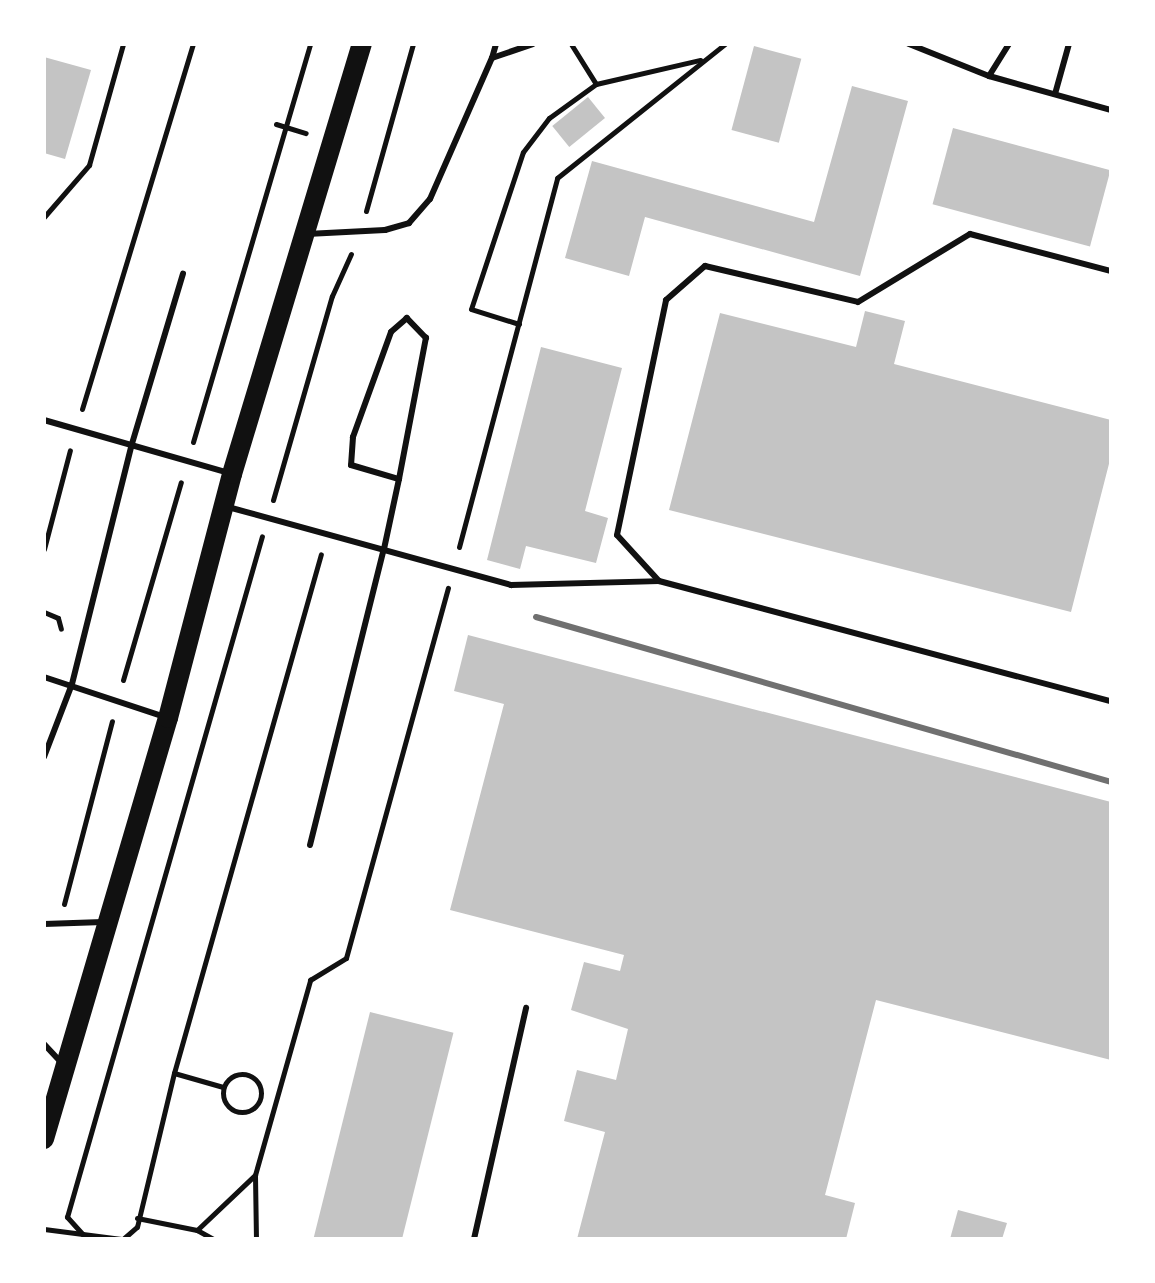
<!DOCTYPE html>
<html>
<head>
<meta charset="utf-8">
<style>
  body { margin:0 }
  #map { position:relative; width:1155px; height:1283px; overflow:hidden; background:#fff; font-family:Commissioner,sans-serif }
  div>[style] { position:absolute }
  [style*='--x'] { left:calc(var(--x)*1px); top:calc(var(--y)*1px); width:calc(var(--w)*1px); rotate:calc(var(--a)*1deg) }
  .building>* { inset:0; background:#c4c4c4; transform-origin:0 0 }
  .path>* { height:5px; margin:-2.5px; padding:0 2.5px; transform-origin:2.5px; border-radius:2.5px; background:#111 }
  .path>.ring { margin:-2.5px; padding:0; box-sizing:content-box; background:none; border:5px solid #111; border-radius:50% }
  .service>* { height:6px; margin:-3px; padding:0 3px; transform-origin:3px; border-radius:3px; background:#111 }
  .primary>* { height:20px; margin:-10px; padding:0 10px; transform-origin:10px; border-radius:10px; background:#111 }
  .rail>* { height:6px; margin:-3px; padding:0 3px; transform-origin:3px; border-radius:3px; background:#707070 }
  span { translate:-50% -50%; white-space:nowrap; text-align:center; line-height:1.15; -webkit-text-stroke:7px #fff; paint-order:stroke }
  .frame { position:absolute; inset:0; border:46px solid #fff; pointer-events:none }
</style>
</head>
<body>
<div id="map">
  <div class="building">
    <div style="left:754px;top:46px;width:49px;height:87px;rotate:15deg"></div>
    <div style="clip-path:polygon(44px 57px,91px 70px,65px 159px,44px 153px)"></div>
    <div style="clip-path:polygon(852px 86px,908px 101px,860px 276px,645px 217px,629px 276px,565px 258px,592px 161px,814px 222px)"></div>
    <div style="left:588px;top:97px;width:27px;height:46px;rotate:51deg"></div>
    <div style="left:953px;top:128px;width:163px;height:79px;rotate:15deg"></div>
    <div style="clip-path:polygon(865px 311px,905px 321px,894px 364px,1111px 420px,1111px 456px,1071px 612px,669px 510px,720px 313px,856px 347px)"></div>
    <div style="clip-path:polygon(541px 347px,622px 368px,585px 511px,608px 518px,596px 563px,526px 546px,520px 569px,487px 560px)"></div>
    <div style="clip-path:polygon(468px 635px,1111px 802px,1111px 1060px,876px 1000px,825px 1195px,855px 1203px,846px 1239px,577px 1239px,605px 1132px,564px 1121px,577px 1070px,616px 1080px,628px 1029px,571px 1010px,584px 962px,620px 971px,624px 955px,450px 910px,504px 704px,454px 691px)"></div>
    <div style="left:370px;top:1012px;width:86px;height:235px;rotate:14deg"></div>
    <div style="clip-path:polygon(958px 1210px,1007px 1223px,1002px 1239px,950px 1239px)"></div>
  </div>
  <div class="path">
    <div style="--x:571;--y:44;--w:47;--a:58"></div>
    <div style="--x:276;--y:124;--w:31;--a:17"></div>
    <div style="--x:366;--y:211;--w:173;--a:-74.3"></div>
    <div style="--x:44;--y:217;--w:69;--a:-49.1"></div>
    <div style="--x:89;--y:165;--w:126;--a:-74.3"></div>
    <div style="--x:519;--y:324;--w:50;--a:-162.6"></div>
    <div style="--x:471;--y:309;--w:165;--a:-71.7"></div>
    <div style="--x:523;--y:152;--w:43;--a:-52.6"></div>
    <div style="--x:549;--y:118;--w:58;--a:-35.9"></div>
    <div style="--x:596;--y:84;--w:107;--a:-13"></div>
    <div style="--x:82;--y:409;--w:382;--a:-73.1"></div>
    <div style="--x:193;--y:442;--w:415;--a:-73.6"></div>
    <div style="--x:273;--y:500;--w:212;--a:-73.9"></div>
    <div style="--x:332;--y:296;--w:46;--a:-65.7"></div>
    <div style="--x:459;--y:547;--w:382;--a:-75.1"></div>
    <div style="--x:557;--y:178;--w:215;--a:-38.6"></div>
    <div style="--x:44;--y:549;--w:102;--a:-75.3"></div>
    <div style="--x:44;--y:612;--w:15;--a:23"></div>
    <div style="--x:58;--y:618;--w:11;--a:75"></div>
    <div style="--x:123;--y:680;--w:206;--a:-73.7"></div>
    <div style="--x:64;--y:904;--w:189;--a:-75.3"></div>
    <div style="--x:174;--y:1073;--w:51;--a:15.9"></div>
    <div class="ring" style="left:223px;top:1074px;width:33px;height:33px"></div>
    <div style="--x:255;--y:1176;--w:63;--a:89.1"></div>
    <div style="--x:137;--y:1218;--w:61;--a:11.3"></div>
    <div style="--x:197;--y:1230;--w:80;--a:-43.5"></div>
    <div style="--x:255;--y:1175;--w:203;--a:-74.2"></div>
    <div style="--x:310;--y:980;--w:42;--a:-31.4"></div>
    <div style="--x:346;--y:958;--w:384;--a:-74.6"></div>
    <div style="--x:44;--y:1229;--w:78;--a:7.4"></div>
    <div style="--x:197;--y:1230;--w:18;--a:29"></div>
    <div style="--x:87;--y:1239;--w:30;--a:-132"></div>
    <div style="--x:67;--y:1217;--w:708;--a:-74.02"></div>
    <div style="--x:123;--y:1239;--w:18;--a:-41"></div>
    <div style="--x:137;--y:1227;--w:158;--a:-76.5"></div>
    <div style="--x:174;--y:1073;--w:539;--a:-74.19"></div>
  </div>
  <div class="service">
    <div style="--x:909;--y:44;--w:86;--a:21.8"></div>
    <div style="--x:989;--y:76;--w:127;--a:15.6"></div>
    <div style="--x:492;--y:58;--w:15;--a:-74"></div>
    <div style="--x:989;--y:76;--w:38;--a:-58"></div>
    <div style="--x:1055;--y:94;--w:52;--a:-74.4"></div>
    <div style="--x:307;--y:234;--w:78;--a:-2.9"></div>
    <div style="--x:385;--y:230;--w:25;--a:-16"></div>
    <div style="--x:409;--y:223;--w:32;--a:-49"></div>
    <div style="--x:430;--y:199;--w:154;--a:-66.3"></div>
    <div style="--x:492;--y:58;--w:43;--a:-18.9"></div>
    <div style="--x:44;--y:420;--w:192;--a:16"></div>
    <div style="--x:228;--y:507;--w:294;--a:15.4"></div>
    <div style="--x:511;--y:585;--w:148;--a:-1.5"></div>
    <div style="--x:659;--y:581;--w:468;--a:14.9"></div>
    <div style="--x:659;--y:581;--w:62;--a:-132.4"></div>
    <div style="--x:617;--y:535;--w:240;--a:-78.2"></div>
    <div style="--x:666;--y:300;--w:52;--a:-41.1"></div>
    <div style="--x:705;--y:266;--w:157;--a:13.2"></div>
    <div style="--x:858;--y:302;--w:131;--a:-31.3"></div>
    <div style="--x:970;--y:234;--w:146;--a:14.7"></div>
    <div style="--x:44;--y:677;--w:127;--a:18.3"></div>
    <div style="--x:44;--y:757;--w:78;--a:-69"></div>
    <div style="--x:72;--y:684;--w:244;--a:-76"></div>
    <div style="--x:131;--y:447;--w:181;--a:-73.3"></div>
    <div style="--x:310;--y:845;--w:305;--a:-76"></div>
    <div style="--x:384;--y:549;--w:72;--a:-77.9"></div>
    <div style="--x:399;--y:479;--w:144;--a:-79.2"></div>
    <div style="--x:426;--y:338;--w:28;--a:-134"></div>
    <div style="--x:407;--y:318;--w:21;--a:139"></div>
    <div style="--x:391;--y:332;--w:112;--a:109.9"></div>
    <div style="--x:353;--y:437;--w:28;--a:94"></div>
    <div style="--x:351;--y:465;--w:50;--a:16.3"></div>
    <div style="--x:44;--y:924;--w:59;--a:-1.9"></div>
    <div style="--x:44;--y:1044;--w:25;--a:47"></div>
    <div style="--x:474;--y:1239;--w:237;--a:-77.3"></div>
  </div>
  <div class="primary">
    <div style="--x:44;--y:1139;--w:439;--a:-73.6"></div>
    <div style="--x:168;--y:718;--w:252;--a:-75.3"></div>
    <div style="--x:232;--y:474;--w:449;--a:-73.2"></div>
  </div>
  <div class="rail">
    <div style="--x:536;--y:617;--w:598;--a:16.01"></div>
  </div>
  <div class="frame"></div>
</div>
</body>
</html>
